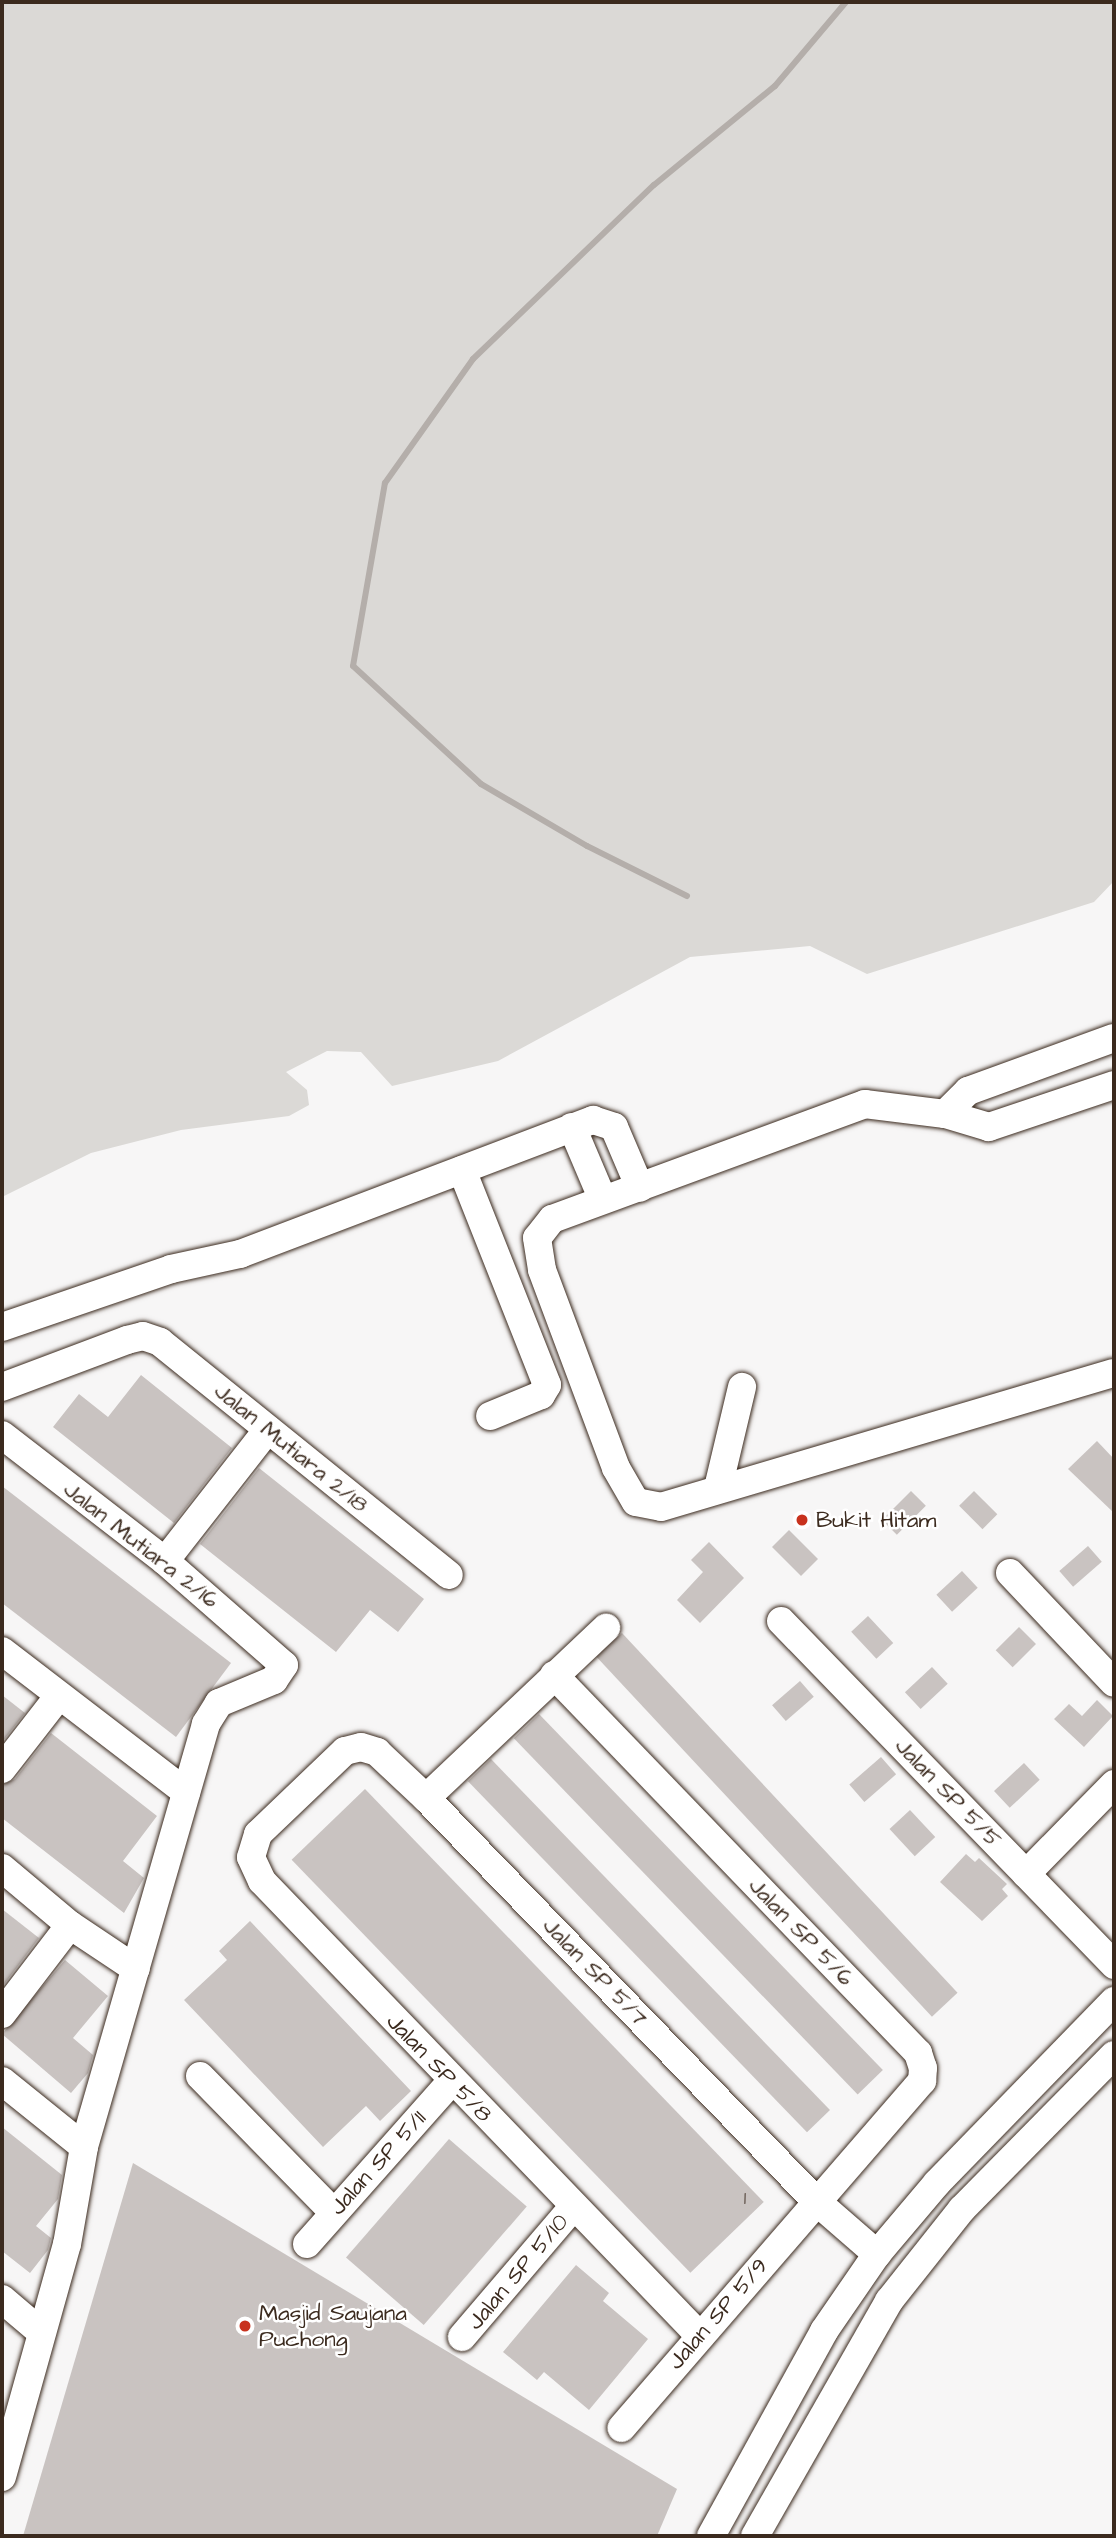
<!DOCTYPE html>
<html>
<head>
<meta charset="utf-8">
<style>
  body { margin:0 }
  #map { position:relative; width:1116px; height:2538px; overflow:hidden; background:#f7f6f6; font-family:"Architects Daughter",sans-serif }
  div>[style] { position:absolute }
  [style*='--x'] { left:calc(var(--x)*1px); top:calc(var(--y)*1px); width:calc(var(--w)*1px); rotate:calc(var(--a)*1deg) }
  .green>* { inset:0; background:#dbd9d6 }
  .stream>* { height:6px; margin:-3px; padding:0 3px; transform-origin:3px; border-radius:3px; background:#b4aeaa }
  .building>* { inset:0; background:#c9c3c1; transform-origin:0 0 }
  .roads { filter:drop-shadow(0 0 2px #3b2a1e) drop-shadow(0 0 2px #3b2a1e) }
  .minor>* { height:28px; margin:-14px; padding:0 14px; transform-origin:14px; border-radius:14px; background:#fff }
  .dots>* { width:19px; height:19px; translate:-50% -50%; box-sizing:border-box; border:4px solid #fff; border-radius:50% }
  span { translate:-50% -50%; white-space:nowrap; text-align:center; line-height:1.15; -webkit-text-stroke:5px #fff; paint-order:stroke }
  .number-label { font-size:19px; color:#5e5047 }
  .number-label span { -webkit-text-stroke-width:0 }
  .street-label { font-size:23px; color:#3b2a1e }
  .poi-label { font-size:23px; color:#3b2a1e }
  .left { translate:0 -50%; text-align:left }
  .frame { position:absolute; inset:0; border:4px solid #3b2a1e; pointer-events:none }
</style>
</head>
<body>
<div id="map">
  <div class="green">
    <div style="clip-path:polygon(2px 2px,1114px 2px,1114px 881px,1094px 902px,867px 974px,810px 946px,690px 957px,498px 1061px,392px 1086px,361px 1052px,327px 1051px,286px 1072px,307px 1090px,309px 1105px,289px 1116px,181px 1130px,91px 1153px,2px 1197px)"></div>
  </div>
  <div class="stream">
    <div style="--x:687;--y:896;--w:112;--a:-153.4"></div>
    <div style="--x:587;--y:846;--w:123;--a:-149.7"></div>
    <div style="--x:481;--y:784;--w:174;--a:-137.3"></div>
    <div style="--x:353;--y:666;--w:186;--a:-80.1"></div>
    <div style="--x:385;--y:483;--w:152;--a:-54.6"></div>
    <div style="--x:473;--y:359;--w:251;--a:-43.9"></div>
    <div style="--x:654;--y:185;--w:156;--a:-39.3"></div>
    <div style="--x:775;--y:86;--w:110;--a:-49.8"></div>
  </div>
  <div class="building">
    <div style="clip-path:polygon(141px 1375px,232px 1448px,174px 1523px,53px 1427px,79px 1394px,108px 1417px)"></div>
    <div style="clip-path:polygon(1097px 1441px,1114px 1459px,1114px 1513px,1068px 1469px)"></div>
    <div style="clip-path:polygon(259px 1468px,424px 1599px,398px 1632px,370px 1610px,336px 1652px,200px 1544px)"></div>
    <div style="clip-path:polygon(2px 1486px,231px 1663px,176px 1737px,2px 1603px)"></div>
    <div style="left:911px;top:1491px;width:21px;height:41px;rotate:45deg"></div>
    <div style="left:974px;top:1491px;width:33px;height:21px;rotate:45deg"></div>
    <div style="left:789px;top:1530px;width:41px;height:24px;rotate:45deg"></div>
    <div style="clip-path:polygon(709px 1542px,744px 1578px,700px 1623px,677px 1600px,703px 1572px,691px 1560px)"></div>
    <div style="left:1088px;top:1546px;width:21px;height:38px;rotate:49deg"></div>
    <div style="left:962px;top:1571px;width:23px;height:35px;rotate:47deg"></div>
    <div style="left:868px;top:1616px;width:37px;height:23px;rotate:47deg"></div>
    <div style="left:1019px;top:1627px;width:24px;height:33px;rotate:45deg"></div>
    <div style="left:622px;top:1633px;width:492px;height:35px;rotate:47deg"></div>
    <div style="left:932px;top:1667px;width:23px;height:37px;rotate:47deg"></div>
    <div style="left:800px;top:1681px;width:21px;height:37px;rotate:49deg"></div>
    <div style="clip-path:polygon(2px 1695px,25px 1713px,2px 1742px)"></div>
    <div style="clip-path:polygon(1097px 1700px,1113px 1716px,1084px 1747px,1054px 1719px,1069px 1704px,1082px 1716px)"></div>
    <div style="left:539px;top:1714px;width:495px;height:35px;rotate:46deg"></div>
    <div style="clip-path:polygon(51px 1733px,157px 1816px,123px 1861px,144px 1878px,124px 1913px,2px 1818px,2px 1785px,15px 1779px)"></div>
    <div style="left:881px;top:1757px;width:23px;height:42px;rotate:49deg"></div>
    <div style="left:491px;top:1759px;width:488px;height:32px;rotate:46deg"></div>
    <div style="left:1024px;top:1763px;width:23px;height:41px;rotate:47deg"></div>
    <div style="left:365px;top:1789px;width:574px;height:102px;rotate:46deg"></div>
    <div style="left:910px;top:1810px;width:37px;height:28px;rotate:47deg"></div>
    <div style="clip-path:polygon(966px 1854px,975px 1862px,979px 1858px,1007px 1884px,1002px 1889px,1008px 1896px,982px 1921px,940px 1882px)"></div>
    <div style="clip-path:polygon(2px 1909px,39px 1938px,2px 1987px)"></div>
    <div style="clip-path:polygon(250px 1921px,411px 2091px,380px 2121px,366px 2106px,323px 2147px,184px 2000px,227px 1960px,219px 1951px)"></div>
    <div style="clip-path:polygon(65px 1960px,108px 1996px,73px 2038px,93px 2055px,88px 2073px,71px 2093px,2px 2034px)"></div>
    <div style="clip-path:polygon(2px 2127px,62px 2175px,58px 2199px,36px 2226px,51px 2238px,48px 2250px,30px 2273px,2px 2251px)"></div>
    <div style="left:449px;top:2139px;width:103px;height:157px;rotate:41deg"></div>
    <div style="clip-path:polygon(133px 2163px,677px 2489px,657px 2536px,23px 2536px)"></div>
    <div style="clip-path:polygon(576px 2265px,609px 2293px,603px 2301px,648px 2339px,589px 2410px,544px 2372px,537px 2380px,503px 2352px)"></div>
  </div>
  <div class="roads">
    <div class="minor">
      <div style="--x:1114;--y:1085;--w:132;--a:161.4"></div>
      <div style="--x:989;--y:1127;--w:46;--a:-163.5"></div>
      <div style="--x:945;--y:1114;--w:81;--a:-172.9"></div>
      <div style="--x:865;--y:1104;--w:333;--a:159.8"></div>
      <div style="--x:552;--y:1219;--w:24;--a:128"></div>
      <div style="--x:537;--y:1238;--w:32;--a:81"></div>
      <div style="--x:542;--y:1270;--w:211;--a:69.5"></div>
      <div style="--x:616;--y:1468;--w:39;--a:60"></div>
      <div style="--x:636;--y:1502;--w:25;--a:11"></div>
      <div style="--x:661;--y:1507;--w:472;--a:-16.5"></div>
      <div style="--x:945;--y:1114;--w:33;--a:-45"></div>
      <div style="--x:968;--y:1091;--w:155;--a:-20"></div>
      <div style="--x:572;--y:1127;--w:79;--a:67"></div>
      <div style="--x:462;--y:1170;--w:231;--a:68.4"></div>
      <div style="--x:547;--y:1385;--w:12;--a:121"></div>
      <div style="--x:541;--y:1395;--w:55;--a:157.6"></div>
      <div style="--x:2;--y:1327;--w:179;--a:-18.9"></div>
      <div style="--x:171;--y:1269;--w:71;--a:-12.3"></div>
      <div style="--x:240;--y:1254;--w:378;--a:-20.8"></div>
      <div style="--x:593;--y:1120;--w:22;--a:18"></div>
      <div style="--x:614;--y:1127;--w:66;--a:66.9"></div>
      <div style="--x:2;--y:1387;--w:134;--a:-20.6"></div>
      <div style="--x:127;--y:1340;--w:16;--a:-14"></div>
      <div style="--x:143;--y:1336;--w:18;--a:19"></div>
      <div style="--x:160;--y:1342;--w:371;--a:38.9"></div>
      <div style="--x:2;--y:1435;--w:206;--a:37.7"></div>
      <div style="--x:165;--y:1561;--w:158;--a:41.2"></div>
      <div style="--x:284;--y:1665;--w:18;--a:124"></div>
      <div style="--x:274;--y:1680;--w:60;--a:157.3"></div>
      <div style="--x:219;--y:1703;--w:25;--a:122"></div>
      <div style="--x:206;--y:1724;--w:440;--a:106.1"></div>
      <div style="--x:84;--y:2147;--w:98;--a:99.9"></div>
      <div style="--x:67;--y:2244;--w:242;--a:105.6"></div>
      <div style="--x:718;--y:1488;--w:104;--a:-76.6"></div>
      <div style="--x:165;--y:1561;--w:167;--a:-52"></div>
      <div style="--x:1010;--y:1573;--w:151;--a:46.6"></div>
      <div style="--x:781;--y:1621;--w:479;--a:45.9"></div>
      <div style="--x:2;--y:1651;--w:232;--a:37.5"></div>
      <div style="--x:554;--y:1675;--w:525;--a:46.08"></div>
      <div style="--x:918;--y:2053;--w:16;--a:72"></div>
      <div style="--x:923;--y:2068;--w:13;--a:94"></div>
      <div style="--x:922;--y:2081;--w:459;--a:130.9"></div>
      <div style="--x:2;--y:1769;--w:91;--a:-52.1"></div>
      <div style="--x:426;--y:1798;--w:248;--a:-43.4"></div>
      <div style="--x:2;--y:1868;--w:89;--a:40"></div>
      <div style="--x:70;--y:1925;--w:79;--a:33.7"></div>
      <div style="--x:1026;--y:1874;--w:126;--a:-45.6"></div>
      <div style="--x:2;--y:2014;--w:112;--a:-52.6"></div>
      <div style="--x:200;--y:2076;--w:190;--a:45.6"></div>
      <div style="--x:2;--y:2081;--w:105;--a:38.8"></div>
      <div style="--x:307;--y:2244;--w:217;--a:-48.4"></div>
      <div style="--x:2;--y:2299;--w:52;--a:40.4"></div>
      <div style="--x:699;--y:2335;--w:630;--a:-133.91"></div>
      <div style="--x:262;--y:1881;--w:26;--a:-115"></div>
      <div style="--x:251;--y:1857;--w:24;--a:-73"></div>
      <div style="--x:258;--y:1834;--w:120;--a:-43.7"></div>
      <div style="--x:345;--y:1751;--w:16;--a:-14"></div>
      <div style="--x:361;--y:1747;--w:17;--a:17"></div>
      <div style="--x:377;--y:1752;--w:67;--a:43.2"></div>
      <div style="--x:426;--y:1798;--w:561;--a:45.94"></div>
      <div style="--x:816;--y:2201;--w:81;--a:41"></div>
      <div style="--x:462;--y:2337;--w:171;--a:-49.5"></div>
      <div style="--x:711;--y:2536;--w:234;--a:-61.1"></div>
      <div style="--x:824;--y:2331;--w:93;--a:-55.5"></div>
      <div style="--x:877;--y:2254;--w:93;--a:-49.8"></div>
      <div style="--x:937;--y:2183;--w:254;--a:-45.8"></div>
      <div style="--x:755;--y:2536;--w:271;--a:-60.3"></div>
      <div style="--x:889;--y:2301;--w:117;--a:-51.6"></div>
      <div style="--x:962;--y:2209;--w:216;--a:-45.4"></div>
    </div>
  </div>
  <div class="dots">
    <div style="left:802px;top:1520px;background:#c8321e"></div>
    <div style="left:245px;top:2326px;background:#c8321e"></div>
  </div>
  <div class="number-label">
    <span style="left:745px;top:2199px">1</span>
  </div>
  <div class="street-label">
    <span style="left:291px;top:1448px;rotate:39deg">Jalan Mutiara 2/18</span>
    <span style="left:141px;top:1545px;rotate:38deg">Jalan Mutiara 2/16</span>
    <span style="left:948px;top:1793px;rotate:46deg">Jalan SP 5/5</span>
    <span style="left:801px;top:1932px;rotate:46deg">Jalan SP 5/6</span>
    <span style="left:595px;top:1972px;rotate:46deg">Jalan SP 5/7</span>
    <span style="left:439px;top:2068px;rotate:46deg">Jalan SP 5/8</span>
    <span style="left:378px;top:2163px;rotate:-48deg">Jalan SP 5/11</span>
    <span style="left:518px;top:2272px;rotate:-50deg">Jalan SP 5/10</span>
    <span style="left:718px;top:2314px;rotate:-49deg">Jalan SP 5/9</span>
  </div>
  <div class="poi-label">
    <span class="left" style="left:816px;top:1520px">Bukit Hitam</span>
    <span class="left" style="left:259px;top:2326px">Masjid Saujana<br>Puchong</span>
  </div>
  <div class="frame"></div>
</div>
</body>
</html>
